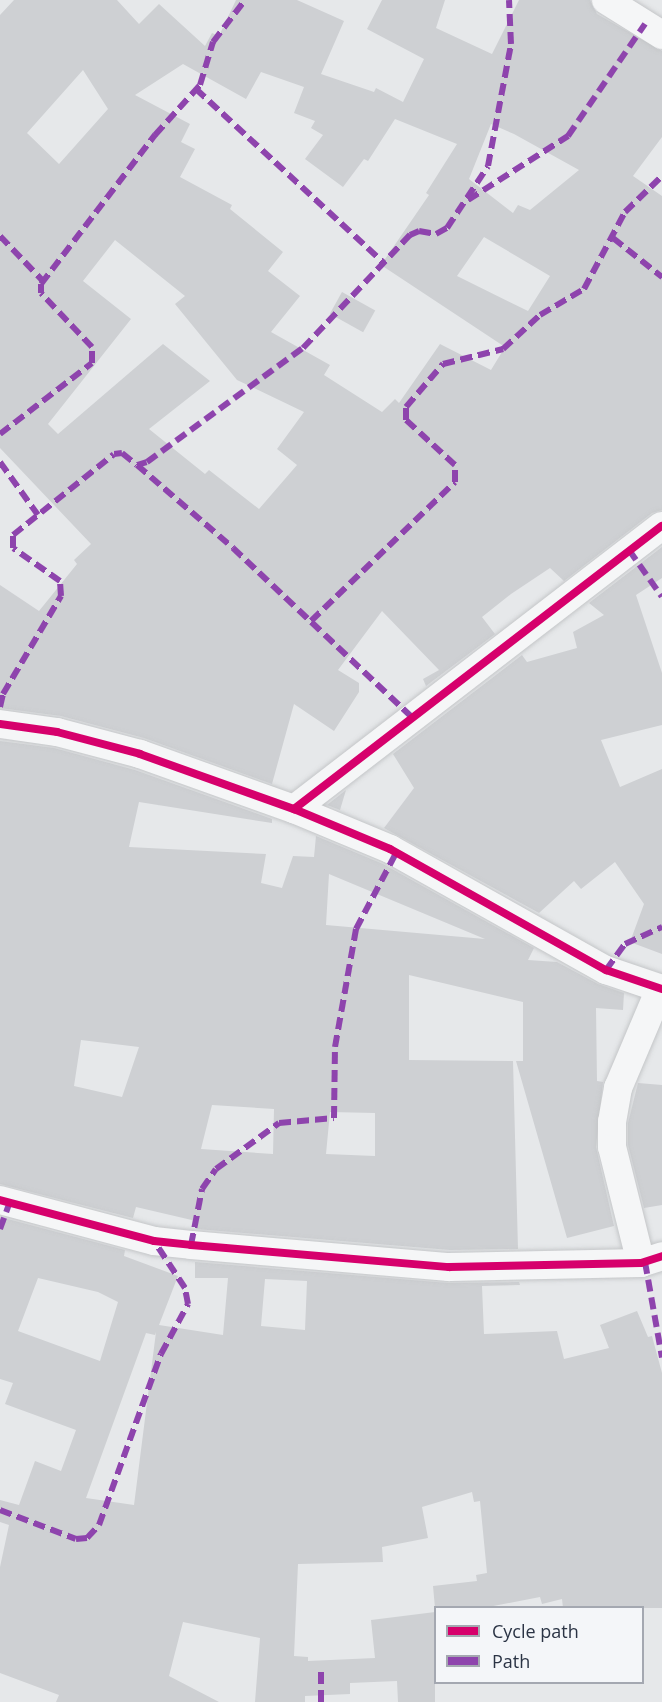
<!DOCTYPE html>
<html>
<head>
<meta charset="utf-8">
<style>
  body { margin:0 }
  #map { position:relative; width:662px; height:1702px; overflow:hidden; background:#e6e8ea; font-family:"Open Sans",sans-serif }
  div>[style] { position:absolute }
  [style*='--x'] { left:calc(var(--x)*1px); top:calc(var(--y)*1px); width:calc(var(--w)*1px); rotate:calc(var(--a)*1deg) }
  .building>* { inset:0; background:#ced0d3; transform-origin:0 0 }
  .roads { filter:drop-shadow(0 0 2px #c4c6c8) drop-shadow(0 0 2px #c4c6c8) }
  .minor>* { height:28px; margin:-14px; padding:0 14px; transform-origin:14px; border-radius:14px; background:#f5f6f7 }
  .quiet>* { height:6px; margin-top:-3px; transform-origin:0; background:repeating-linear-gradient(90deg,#8e44ad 0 12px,transparent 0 18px) }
  .cycleway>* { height:8px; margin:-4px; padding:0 4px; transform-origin:4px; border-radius:4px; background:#d6006c }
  span { translate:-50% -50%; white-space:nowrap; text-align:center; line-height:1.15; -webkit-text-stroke:4.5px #f4f6f9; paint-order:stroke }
  .legend { position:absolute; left:434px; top:1606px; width:210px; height:78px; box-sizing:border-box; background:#f4f6f9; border:2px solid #a4a8b1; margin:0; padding:8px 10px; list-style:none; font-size:18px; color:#2b3445 }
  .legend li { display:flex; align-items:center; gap:12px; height:30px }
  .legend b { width:30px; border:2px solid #a4a8b1 }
</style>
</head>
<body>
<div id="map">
  <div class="building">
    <div style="clip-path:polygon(evenodd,14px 0,117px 0,139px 24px,159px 4px,205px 46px,212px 33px,219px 36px,236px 0,297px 0,344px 21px,321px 74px,374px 92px,376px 88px,403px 102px,424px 59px,367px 29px,382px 0,445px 0,436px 28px,492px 54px,519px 0,590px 0,597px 14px,662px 51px,662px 137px,633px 176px,662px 196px,662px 510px,652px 513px,564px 581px,550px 568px,511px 594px,482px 617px,495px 634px,426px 686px,423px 679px,439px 670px,382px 611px,338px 670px,359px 683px,359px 692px,334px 731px,294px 704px,272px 784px,144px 738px,61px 716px,0 708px,0 585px,39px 611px,77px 564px,74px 560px,91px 544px,0 448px,0 15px,14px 0,183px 64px,246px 99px,261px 72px,304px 87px,294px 113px,315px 121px,311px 128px,323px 135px,305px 159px,343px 187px,364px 159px,368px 161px,395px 119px,457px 144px,426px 193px,429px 195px,381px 265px,505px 347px,491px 370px,440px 344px,399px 403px,395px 399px,382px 412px,324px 375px,330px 365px,271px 332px,300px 296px,268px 271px,283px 252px,230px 209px,232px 205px,180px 177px,195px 149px,181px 142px,190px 124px,135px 95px,183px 64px,14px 0,83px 70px,108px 109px,59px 164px,27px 133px,83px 70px,14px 0,491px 124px,514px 134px,579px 170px,530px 210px,518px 205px,513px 213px,469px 179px,491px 124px,14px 0,484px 237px,550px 276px,528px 311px,457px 276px,484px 237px,14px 0,115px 240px,185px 296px,175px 304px,237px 380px,304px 412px,277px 449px,297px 465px,259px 509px,209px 470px,205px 474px,149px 429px,210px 381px,163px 344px,58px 434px,48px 424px,131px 319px,83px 281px,115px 240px)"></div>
    <div style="left:342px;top:292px;width:38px;height:25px;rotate:29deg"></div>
    <div style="clip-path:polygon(662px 547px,662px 578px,636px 595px,662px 673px,662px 725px,601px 740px,620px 787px,662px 769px,662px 954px,630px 942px,644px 904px,615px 862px,581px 889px,574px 881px,539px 913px,384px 828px,414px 788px,393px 754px,522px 655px,527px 662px,577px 648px,573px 632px,604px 615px,589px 603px)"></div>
    <div style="clip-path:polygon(evenodd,0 741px,54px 748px,135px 770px,272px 819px,272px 823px,139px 802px,129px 847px,266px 854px,261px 883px,282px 888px,293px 856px,314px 857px,316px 836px,383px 864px,534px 948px,528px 960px,557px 962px,598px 984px,624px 993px,623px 1010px,596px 1008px,597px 1081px,603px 1082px,596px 1147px,614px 1226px,567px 1238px,516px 1061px,523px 1061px,523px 1002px,409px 975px,409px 1060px,513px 1061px,518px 1249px,450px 1250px,196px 1229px,196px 1221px,136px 1207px,133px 1218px,0 1184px,0 741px,329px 874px,485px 939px,326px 925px,329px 874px,0 741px,81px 1040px,139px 1047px,122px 1097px,74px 1086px,81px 1040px,0 741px,212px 1105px,274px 1109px,273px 1154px,201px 1149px,212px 1105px,0 741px,330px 1112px,375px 1113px,375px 1156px,326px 1154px,330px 1112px)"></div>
    <div style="clip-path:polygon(346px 790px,340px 810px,327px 805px)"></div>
    <div style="clip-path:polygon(638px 1083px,662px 1085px,662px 1205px,644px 1208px,628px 1145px,628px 1123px)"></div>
    <div style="clip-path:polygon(evenodd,0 1217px,125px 1250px,124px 1256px,178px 1276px,159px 1325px,223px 1335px,228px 1278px,195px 1278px,195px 1262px,448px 1283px,519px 1282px,520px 1285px,482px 1286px,484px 1334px,557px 1331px,564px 1359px,609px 1348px,600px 1325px,637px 1311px,648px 1337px,652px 1336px,662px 1373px,662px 1608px,563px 1608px,562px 1599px,542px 1604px,540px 1597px,483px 1608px,435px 1608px,433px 1586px,477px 1581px,476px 1575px,487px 1573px,480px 1501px,474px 1502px,472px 1492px,422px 1507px,428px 1538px,382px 1547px,383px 1562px,298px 1564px,294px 1656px,308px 1657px,308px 1661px,375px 1658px,371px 1620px,435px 1612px,435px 1702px,398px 1702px,397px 1681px,350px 1683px,350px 1694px,305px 1696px,305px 1702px,255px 1702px,260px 1638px,183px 1622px,169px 1676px,219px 1702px,56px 1702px,59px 1695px,0 1673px,0 1567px,9px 1525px,0 1522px,0 1500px,19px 1505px,35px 1461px,61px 1471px,76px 1430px,5px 1404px,13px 1383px,0 1379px,0 1217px,38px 1278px,98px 1292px,118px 1302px,100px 1361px,18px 1331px,38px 1278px,0 1217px,265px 1279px,307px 1281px,305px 1330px,261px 1326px,265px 1279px,0 1217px,156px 1332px,134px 1505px,86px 1498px,146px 1333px,155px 1335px,156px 1332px)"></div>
  </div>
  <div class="roads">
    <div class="minor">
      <div style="--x:606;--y:0;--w:66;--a:32"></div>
      <div style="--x:0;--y:724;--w:58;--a:8"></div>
      <div style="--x:57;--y:732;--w:86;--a:14.8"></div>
      <div style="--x:140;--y:754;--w:164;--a:19.7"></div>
      <div style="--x:294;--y:809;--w:104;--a:22.6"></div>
      <div style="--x:390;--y:849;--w:248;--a:29.3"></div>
      <div style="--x:606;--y:970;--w:59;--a:18.7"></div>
      <div style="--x:294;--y:809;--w:464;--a:-37.6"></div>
      <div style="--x:0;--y:1200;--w:159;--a:14.9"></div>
      <div style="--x:154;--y:1241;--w:37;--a:6"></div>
      <div style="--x:191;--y:1245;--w:259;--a:4.9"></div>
      <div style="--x:449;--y:1267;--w:192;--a:-1.2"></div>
      <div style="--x:641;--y:1263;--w:22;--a:-18"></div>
      <div style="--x:641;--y:1263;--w:120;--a:-104"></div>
      <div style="--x:612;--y:1147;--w:25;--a:-90"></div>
      <div style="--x:612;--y:1122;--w:35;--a:-80"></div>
      <div style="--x:618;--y:1088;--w:108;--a:-67"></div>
    </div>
  </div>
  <div class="quiet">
    <div style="--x:196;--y:89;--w:256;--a:42.8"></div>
    <div style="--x:468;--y:200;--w:119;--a:-32.6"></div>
    <div style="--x:568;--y:136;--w:136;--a:-55.5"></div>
    <div style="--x:0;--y:236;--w:61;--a:46.3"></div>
    <div style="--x:613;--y:238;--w:63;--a:38.5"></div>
    <div style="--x:0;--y:434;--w:116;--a:-37.7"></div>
    <div style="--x:92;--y:363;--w:16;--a:-90"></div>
    <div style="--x:92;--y:347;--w:74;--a:-133.4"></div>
    <div style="--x:41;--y:293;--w:9;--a:-90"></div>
    <div style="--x:41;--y:284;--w:188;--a:-52.6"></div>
    <div style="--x:155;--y:135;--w:67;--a:-48"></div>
    <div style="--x:200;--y:85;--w:45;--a:-73.2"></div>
    <div style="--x:213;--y:42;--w:53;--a:-52.7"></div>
    <div style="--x:0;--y:462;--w:65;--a:54.4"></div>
    <div style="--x:137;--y:465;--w:127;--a:40.8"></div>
    <div style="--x:233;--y:548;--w:246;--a:43.4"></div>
    <div style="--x:629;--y:550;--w:57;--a:54.9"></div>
    <div style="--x:311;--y:621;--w:200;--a:-44"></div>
    <div style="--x:455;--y:482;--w:17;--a:-90"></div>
    <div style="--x:455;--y:465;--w:67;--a:-137.4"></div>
    <div style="--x:406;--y:420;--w:13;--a:-90"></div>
    <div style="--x:406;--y:407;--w:57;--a:-49.3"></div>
    <div style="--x:443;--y:364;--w:62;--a:-14"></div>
    <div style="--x:503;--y:349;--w:50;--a:-42.6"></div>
    <div style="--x:540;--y:315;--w:51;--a:-30.6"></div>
    <div style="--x:584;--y:289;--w:87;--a:-62"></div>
    <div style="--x:625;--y:212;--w:52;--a:-44.2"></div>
    <div style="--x:0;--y:707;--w:13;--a:-77"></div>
    <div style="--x:3;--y:694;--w:114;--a:-59.4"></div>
    <div style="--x:61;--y:596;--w:15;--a:-94"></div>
    <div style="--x:60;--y:581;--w:57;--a:-144.9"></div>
    <div style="--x:13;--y:548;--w:13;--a:-90"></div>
    <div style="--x:13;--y:535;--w:129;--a:-38.7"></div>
    <div style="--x:114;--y:454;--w:8;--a:-7"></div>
    <div style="--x:122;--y:453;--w:19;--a:39"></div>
    <div style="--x:137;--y:465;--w:10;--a:-17"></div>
    <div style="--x:147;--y:462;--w:193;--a:-36.2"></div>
    <div style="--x:303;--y:348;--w:156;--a:-46.6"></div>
    <div style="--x:410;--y:235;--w:10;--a:-24"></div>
    <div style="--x:419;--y:231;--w:17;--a:10"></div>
    <div style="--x:436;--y:234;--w:13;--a:-29"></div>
    <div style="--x:447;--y:228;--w:74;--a:-56.5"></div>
    <div style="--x:488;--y:166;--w:124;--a:-79.3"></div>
    <div style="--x:511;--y:44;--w:44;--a:-92.6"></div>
    <div style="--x:606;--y:970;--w:32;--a:-54"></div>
    <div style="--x:625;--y:944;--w:41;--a:-24.7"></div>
    <div style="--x:0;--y:1229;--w:29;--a:-70"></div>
    <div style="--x:191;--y:1245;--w:57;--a:-78.9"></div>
    <div style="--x:202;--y:1189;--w:24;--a:-55"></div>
    <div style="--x:216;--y:1169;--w:78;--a:-36.1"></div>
    <div style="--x:279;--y:1123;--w:55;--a:-5.2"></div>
    <div style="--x:334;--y:1118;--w:71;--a:-89.2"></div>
    <div style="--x:335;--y:1047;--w:120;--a:-79.9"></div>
    <div style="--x:356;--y:929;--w:86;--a:-62.2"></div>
    <div style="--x:645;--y:1262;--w:97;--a:79.9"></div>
    <div style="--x:0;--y:1510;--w:81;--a:20.9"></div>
    <div style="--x:76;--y:1539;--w:11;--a:-5"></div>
    <div style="--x:87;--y:1538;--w:18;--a:-47"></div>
    <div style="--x:99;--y:1525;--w:182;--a:-70.1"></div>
    <div style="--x:161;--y:1354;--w:57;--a:-61.6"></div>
    <div style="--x:188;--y:1304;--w:16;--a:-101"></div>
    <div style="--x:185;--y:1288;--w:56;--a:-123.4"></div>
    <div style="--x:321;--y:1702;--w:32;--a:-90"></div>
  </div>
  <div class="cycleway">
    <div style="--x:0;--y:724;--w:58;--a:8"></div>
    <div style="--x:57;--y:732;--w:86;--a:14.8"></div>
    <div style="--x:140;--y:754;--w:164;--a:19.7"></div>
    <div style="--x:294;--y:809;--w:104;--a:22.6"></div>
    <div style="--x:390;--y:849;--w:248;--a:29.3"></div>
    <div style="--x:606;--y:970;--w:59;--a:18.7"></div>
    <div style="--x:294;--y:809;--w:464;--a:-37.6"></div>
    <div style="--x:0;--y:1200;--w:159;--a:14.9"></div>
    <div style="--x:154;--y:1241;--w:37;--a:6"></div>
    <div style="--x:191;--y:1245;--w:259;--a:4.9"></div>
    <div style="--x:449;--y:1267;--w:192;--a:-1.2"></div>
    <div style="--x:641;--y:1263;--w:22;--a:-18"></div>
  </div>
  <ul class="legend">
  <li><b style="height:8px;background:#d6006c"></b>Cycle path</li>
  <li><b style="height:8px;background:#8e44ad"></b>Path</li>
  </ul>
</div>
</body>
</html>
